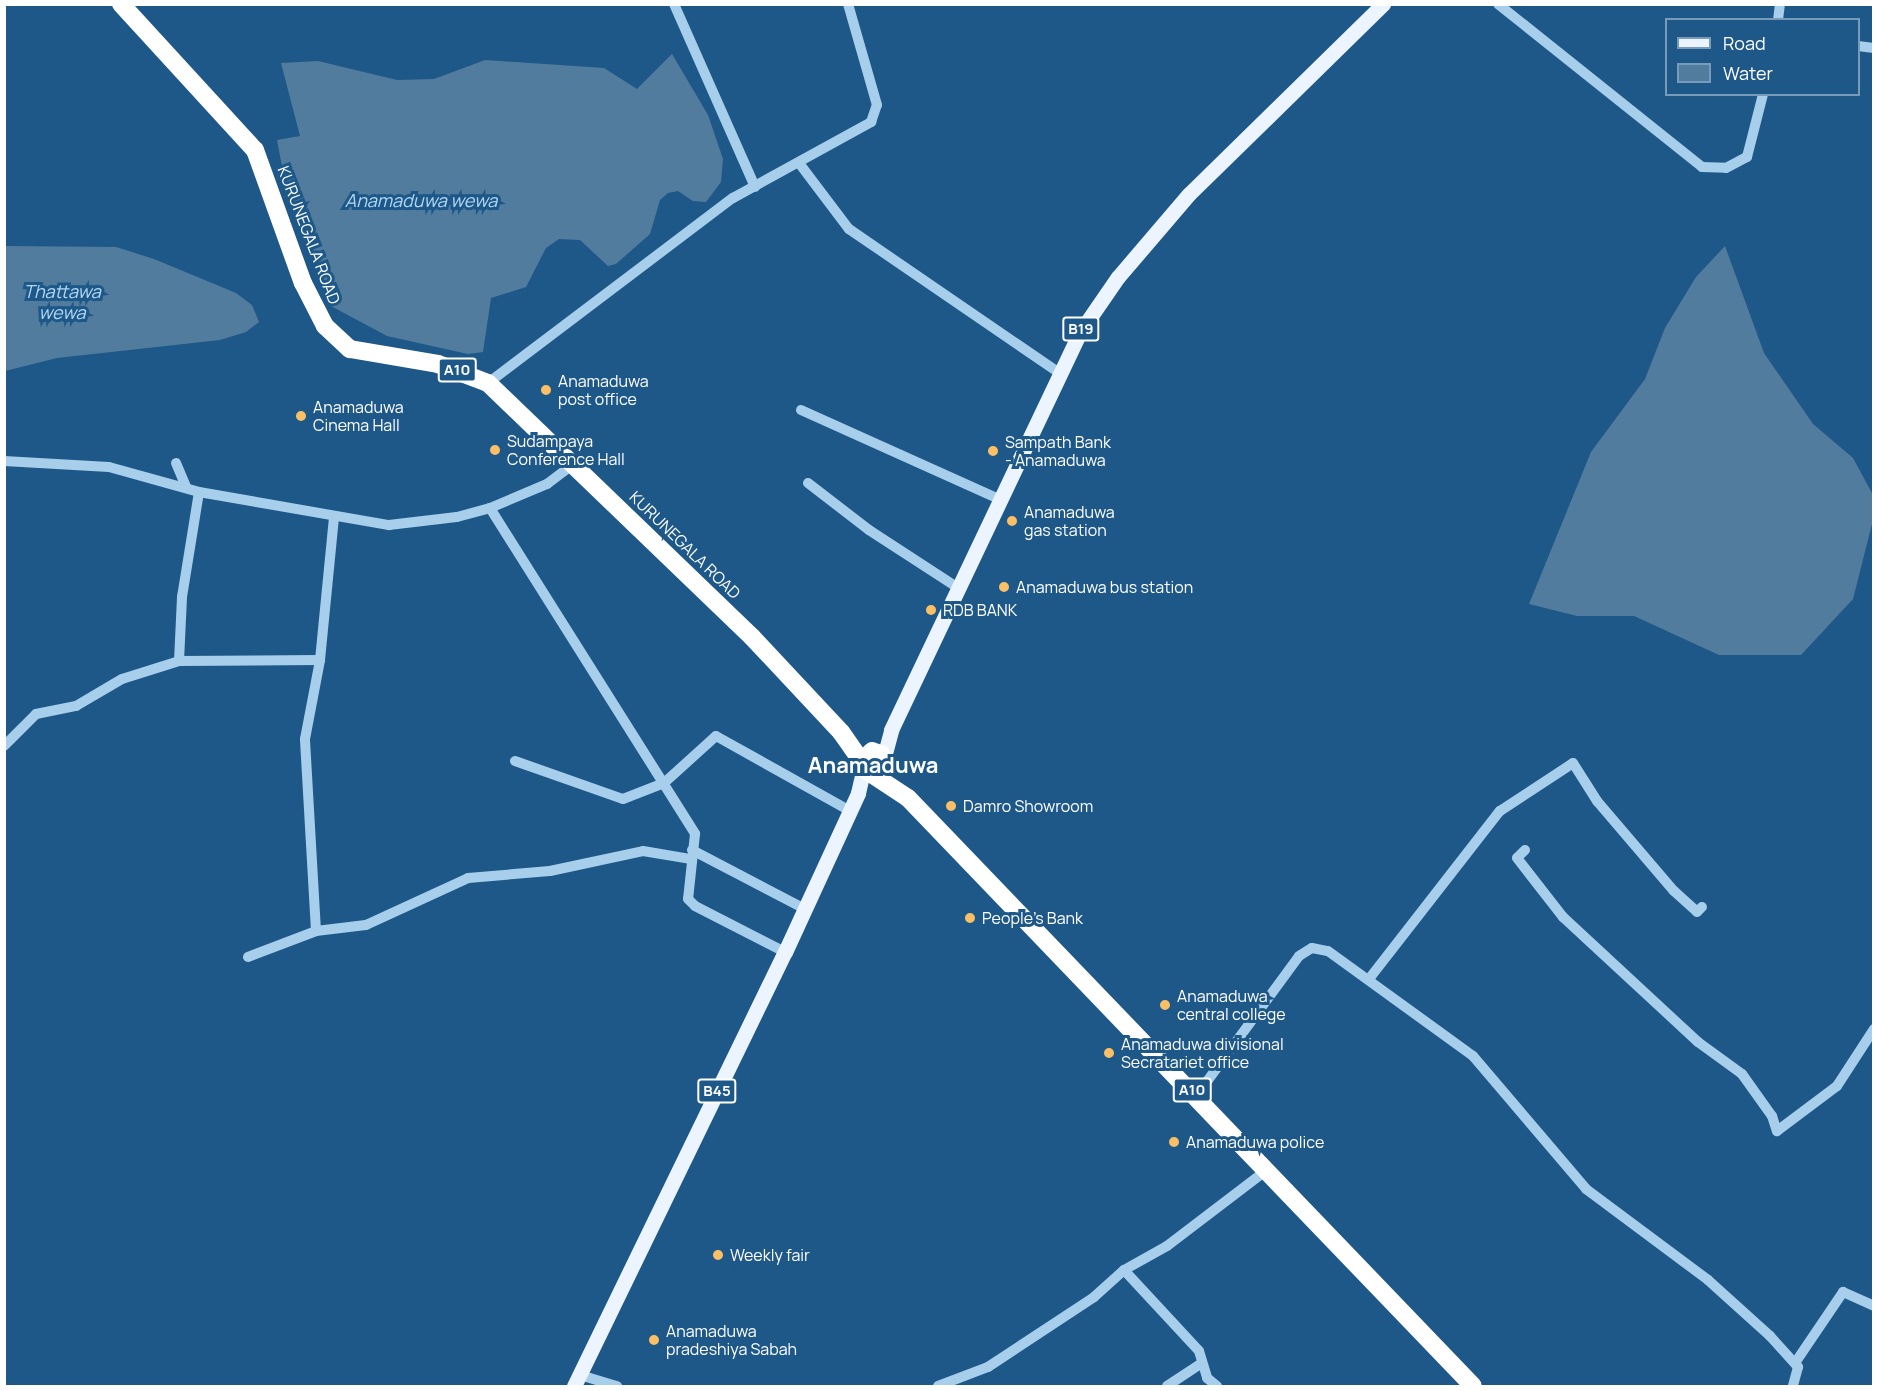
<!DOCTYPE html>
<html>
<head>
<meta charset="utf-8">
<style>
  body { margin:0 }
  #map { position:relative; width:1878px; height:1391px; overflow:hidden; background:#1d5889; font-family:Manrope,sans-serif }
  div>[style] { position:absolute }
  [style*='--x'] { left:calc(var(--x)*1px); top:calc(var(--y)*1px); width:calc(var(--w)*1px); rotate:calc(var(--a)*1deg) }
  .water>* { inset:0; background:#527c9e }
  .minor>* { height:10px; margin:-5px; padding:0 5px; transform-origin:5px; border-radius:5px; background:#a7ceeb }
  .major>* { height:15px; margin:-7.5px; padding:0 7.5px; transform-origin:7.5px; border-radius:7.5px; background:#ecf5ff }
  .highway>* { height:18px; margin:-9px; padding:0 9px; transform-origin:9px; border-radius:9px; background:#fff }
  .dots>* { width:16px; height:16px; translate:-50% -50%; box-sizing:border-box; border:3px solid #1d5889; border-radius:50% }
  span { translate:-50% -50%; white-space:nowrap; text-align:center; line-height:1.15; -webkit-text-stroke:6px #1d5889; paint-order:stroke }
  .shield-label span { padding:2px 4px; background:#1d5889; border:2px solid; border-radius:4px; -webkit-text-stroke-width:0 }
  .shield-label { font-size:15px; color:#fff; font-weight:700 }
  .street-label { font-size:16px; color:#fff }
  .poi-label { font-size:16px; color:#fff }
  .left { translate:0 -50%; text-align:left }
  .water-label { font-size:18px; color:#b3d7f3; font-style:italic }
  .district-label { font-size:22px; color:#fff; font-weight:700 }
  .frame { position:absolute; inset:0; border:6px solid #fff; pointer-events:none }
  .legend { position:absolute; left:1665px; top:18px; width:195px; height:78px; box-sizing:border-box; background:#1d5889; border:2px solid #779bb8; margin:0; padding:8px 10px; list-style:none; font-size:18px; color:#fff }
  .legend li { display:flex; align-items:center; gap:12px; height:30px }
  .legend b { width:30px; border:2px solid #779bb8 }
</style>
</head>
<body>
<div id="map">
  <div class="water">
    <div style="clip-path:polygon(672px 54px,708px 115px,723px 159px,721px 182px,706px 202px,693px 201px,678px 191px,668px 193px,660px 200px,650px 234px,616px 264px,608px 266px,580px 240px,559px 239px,546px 248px,526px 287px,491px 298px,483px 352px,468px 354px,387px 336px,331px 306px,284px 177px,277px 140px,300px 136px,281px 63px,318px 61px,397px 80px,434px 79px,485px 60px,604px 68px,637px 89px)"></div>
    <div style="clip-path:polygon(5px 246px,116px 247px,154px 259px,236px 293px,252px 305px,259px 322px,246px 332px,220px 340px,57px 358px,5px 371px)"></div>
    <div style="clip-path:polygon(1725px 246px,1764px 353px,1813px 424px,1853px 458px,1873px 495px,1873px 520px,1853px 599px,1801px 655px,1719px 655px,1634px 616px,1577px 616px,1529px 604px,1591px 452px,1645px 379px,1665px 328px,1696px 277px)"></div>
  </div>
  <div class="minor">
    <div style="--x:674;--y:4;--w:200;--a:66.1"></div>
    <div style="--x:1498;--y:4;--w:261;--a:38.6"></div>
    <div style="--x:1702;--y:167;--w:24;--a:2"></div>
    <div style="--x:1726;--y:168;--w:24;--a:-28"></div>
    <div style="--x:1747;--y:157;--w:65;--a:-75.7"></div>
    <div style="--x:1778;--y:20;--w:16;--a:-83"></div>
    <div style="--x:1858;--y:46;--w:16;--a:7"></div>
    <div style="--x:799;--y:163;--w:83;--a:52.9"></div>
    <div style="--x:849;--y:229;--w:253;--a:34.4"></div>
    <div style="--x:488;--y:383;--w:307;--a:-37.1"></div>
    <div style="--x:733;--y:198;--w:158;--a:-28.8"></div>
    <div style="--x:871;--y:122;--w:18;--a:-71"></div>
    <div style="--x:877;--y:105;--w:105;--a:-106"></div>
    <div style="--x:801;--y:410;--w:217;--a:24.2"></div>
    <div style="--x:4;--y:461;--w:105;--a:3.3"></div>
    <div style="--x:109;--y:467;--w:93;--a:15.5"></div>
    <div style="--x:199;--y:492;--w:193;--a:9.9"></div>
    <div style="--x:389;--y:525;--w:68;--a:-6.7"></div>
    <div style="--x:457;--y:517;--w:34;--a:-15"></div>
    <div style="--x:490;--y:508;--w:62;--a:-22.8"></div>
    <div style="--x:547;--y:484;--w:34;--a:-37"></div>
    <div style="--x:176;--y:463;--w:26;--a:67"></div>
    <div style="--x:808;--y:483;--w:77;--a:37.6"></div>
    <div style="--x:869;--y:530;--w:108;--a:33"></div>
    <div style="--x:490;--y:508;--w:385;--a:57.8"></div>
    <div style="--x:695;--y:834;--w:65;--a:96.1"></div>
    <div style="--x:688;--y:899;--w:10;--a:45"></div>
    <div style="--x:695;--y:906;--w:101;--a:27.1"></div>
    <div style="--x:179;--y:661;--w:64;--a:-87.3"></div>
    <div style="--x:182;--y:597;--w:106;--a:-80.8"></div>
    <div style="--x:4;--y:746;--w:45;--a:-45"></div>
    <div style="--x:36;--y:714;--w:41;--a:-11.3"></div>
    <div style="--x:76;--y:706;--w:53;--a:-30.4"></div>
    <div style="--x:122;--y:679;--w:60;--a:-17.5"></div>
    <div style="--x:179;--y:661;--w:141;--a:-0.4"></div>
    <div style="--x:515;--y:761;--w:114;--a:19.4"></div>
    <div style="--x:623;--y:799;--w:44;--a:-21.3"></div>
    <div style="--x:664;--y:783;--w:70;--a:-42.1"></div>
    <div style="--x:716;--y:736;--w:154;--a:29.2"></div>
    <div style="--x:692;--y:850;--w:125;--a:27.6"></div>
    <div style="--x:1525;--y:850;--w:11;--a:135"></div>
    <div style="--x:1517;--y:858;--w:75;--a:52.1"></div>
    <div style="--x:1563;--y:917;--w:184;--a:42.8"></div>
    <div style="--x:1698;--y:1042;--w:54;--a:36"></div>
    <div style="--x:1742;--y:1074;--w:52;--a:54.5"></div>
    <div style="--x:1772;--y:1116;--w:16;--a:72"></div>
    <div style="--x:1777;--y:1131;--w:75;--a:-36.9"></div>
    <div style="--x:1837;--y:1086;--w:68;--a:-57"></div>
    <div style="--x:316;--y:931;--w:192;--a:-93.3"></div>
    <div style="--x:305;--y:739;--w:80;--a:-79.2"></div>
    <div style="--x:320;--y:660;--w:144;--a:-84.4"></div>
    <div style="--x:248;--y:957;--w:73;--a:-20.9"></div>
    <div style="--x:316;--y:931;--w:50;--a:-6.8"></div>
    <div style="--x:366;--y:925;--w:112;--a:-24.7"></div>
    <div style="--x:468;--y:878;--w:82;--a:-4.9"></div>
    <div style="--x:550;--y:871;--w:95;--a:-12.1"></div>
    <div style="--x:643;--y:851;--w:49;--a:9.5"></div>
    <div style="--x:1369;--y:979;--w:213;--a:-52.1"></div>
    <div style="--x:1500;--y:811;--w:87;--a:-33.3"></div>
    <div style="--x:1573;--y:763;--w:45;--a:57.7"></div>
    <div style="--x:1597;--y:801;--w:118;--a:49.5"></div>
    <div style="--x:1674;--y:891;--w:31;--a:42"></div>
    <div style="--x:1697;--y:912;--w:7;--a:-45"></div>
    <div style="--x:1197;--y:1095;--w:172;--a:-53.7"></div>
    <div style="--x:1299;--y:956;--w:15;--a:-32"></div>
    <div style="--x:1312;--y:948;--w:16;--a:11"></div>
    <div style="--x:1328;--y:951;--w:179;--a:35.9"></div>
    <div style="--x:1473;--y:1056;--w:175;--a:49.6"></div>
    <div style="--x:1586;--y:1189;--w:152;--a:36.7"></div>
    <div style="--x:1708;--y:1280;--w:84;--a:42.1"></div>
    <div style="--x:1770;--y:1336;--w:42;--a:47.9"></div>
    <div style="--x:1798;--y:1367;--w:20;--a:105"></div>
    <div style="--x:1124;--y:1270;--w:110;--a:47.2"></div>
    <div style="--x:1199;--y:1351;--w:28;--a:73"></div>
    <div style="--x:1207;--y:1378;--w:13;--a:39"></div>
    <div style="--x:1795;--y:1363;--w:86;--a:-55.9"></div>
    <div style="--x:1843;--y:1292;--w:34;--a:24"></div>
    <div style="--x:580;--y:1375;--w:39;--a:17"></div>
    <div style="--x:938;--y:1386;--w:53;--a:-20.8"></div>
    <div style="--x:988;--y:1367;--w:127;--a:-33.4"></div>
    <div style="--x:1094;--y:1297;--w:40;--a:-42"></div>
    <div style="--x:1124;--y:1270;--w:49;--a:-29.2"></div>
    <div style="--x:1167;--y:1246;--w:127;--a:-37.3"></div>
    <div style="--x:1167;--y:1386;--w:42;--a:-33.3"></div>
  </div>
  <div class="major">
    <div style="--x:884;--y:757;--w:28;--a:-75"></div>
    <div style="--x:891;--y:730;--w:441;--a:-64.6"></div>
    <div style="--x:1080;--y:332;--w:67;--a:-55.4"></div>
    <div style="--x:1118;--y:277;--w:109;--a:-49.5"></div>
    <div style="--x:1189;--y:194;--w:272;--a:-44.4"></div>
    <div style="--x:574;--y:1386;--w:483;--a:-64.1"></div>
    <div style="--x:785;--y:952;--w:175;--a:-65.3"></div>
    <div style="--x:858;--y:793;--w:26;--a:-77"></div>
  </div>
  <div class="highway">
    <div style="--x:121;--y:4;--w:198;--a:47.5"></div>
    <div style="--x:255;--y:150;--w:141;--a:70.2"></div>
    <div style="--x:303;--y:283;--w:48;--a:62.9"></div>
    <div style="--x:325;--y:326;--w:34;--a:43"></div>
    <div style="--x:350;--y:349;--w:89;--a:9.7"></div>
    <div style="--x:438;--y:364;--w:53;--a:20.8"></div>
    <div style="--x:488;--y:383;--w:366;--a:43.9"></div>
    <div style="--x:752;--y:637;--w:130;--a:46.9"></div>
    <div style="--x:841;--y:732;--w:38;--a:55"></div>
    <div style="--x:875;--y:773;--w:9;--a:-27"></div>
    <div style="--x:883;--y:769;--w:8;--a:-76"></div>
    <div style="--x:885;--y:761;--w:8;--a:-120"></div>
    <div style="--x:881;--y:754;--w:9;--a:-162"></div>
    <div style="--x:872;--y:751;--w:13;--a:135"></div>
    <div style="--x:863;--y:760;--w:12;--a:70"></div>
    <div style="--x:867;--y:771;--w:49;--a:33.4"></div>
    <div style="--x:908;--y:798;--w:815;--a:46.14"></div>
  </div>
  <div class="dots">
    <div style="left:546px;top:390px;background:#fbbf66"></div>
    <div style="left:301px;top:416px;background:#fbbf66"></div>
    <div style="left:495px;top:450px;background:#fbbf66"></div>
    <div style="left:993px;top:451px;background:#fbbf66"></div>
    <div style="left:1012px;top:521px;background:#fbbf66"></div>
    <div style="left:1004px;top:587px;background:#fbbf66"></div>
    <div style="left:931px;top:610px;background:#fbbf66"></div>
    <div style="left:951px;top:806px;background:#fbbf66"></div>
    <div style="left:970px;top:918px;background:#fbbf66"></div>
    <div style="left:1165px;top:1005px;background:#fbbf66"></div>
    <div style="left:1109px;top:1053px;background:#fbbf66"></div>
    <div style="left:1174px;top:1142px;background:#fbbf66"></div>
    <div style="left:718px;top:1255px;background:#fbbf66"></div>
    <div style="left:654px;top:1340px;background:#fbbf66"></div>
  </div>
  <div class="shield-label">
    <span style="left:1081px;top:329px">B19</span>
    <span style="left:457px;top:370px">A10</span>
    <span style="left:1192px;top:1090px">A10</span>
    <span style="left:717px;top:1091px">B45</span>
  </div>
  <div class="street-label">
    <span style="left:309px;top:235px;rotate:69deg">KURUNEGALA ROAD</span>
    <span style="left:685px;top:545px;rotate:44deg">KURUNEGALA ROAD</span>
  </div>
  <div class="poi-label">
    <span class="left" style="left:558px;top:390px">Anamaduwa<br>post office</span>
    <span class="left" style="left:313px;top:416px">Anamaduwa<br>Cinema Hall</span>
    <span class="left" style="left:507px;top:450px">Sudampaya<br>Conference Hall</span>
    <span class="left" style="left:1005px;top:451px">Sampath Bank<br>- Anamaduwa</span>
    <span class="left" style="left:1024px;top:521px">Anamaduwa<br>gas station</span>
    <span class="left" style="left:1016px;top:587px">Anamaduwa bus station</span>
    <span class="left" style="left:943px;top:610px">RDB BANK</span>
    <span class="left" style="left:963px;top:806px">Damro Showroom</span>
    <span class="left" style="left:982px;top:918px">People's Bank</span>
    <span class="left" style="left:1177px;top:1005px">Anamaduwa<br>central college</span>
    <span class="left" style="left:1121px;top:1053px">Anamaduwa divisional<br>Secratariet office</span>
    <span class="left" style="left:1186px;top:1142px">Anamaduwa police</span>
    <span class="left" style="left:730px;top:1255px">Weekly fair</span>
    <span class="left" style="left:666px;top:1340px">Anamaduwa<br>pradeshiya Sabah</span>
  </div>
  <div class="water-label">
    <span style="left:421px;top:200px">Anamaduwa wewa</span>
    <span style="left:62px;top:302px">Thattawa<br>wewa</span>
  </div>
  <div class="district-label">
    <span style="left:873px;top:766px">Anamaduwa</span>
  </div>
  <div class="frame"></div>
  <ul class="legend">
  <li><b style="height:8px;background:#ecf5ff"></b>Road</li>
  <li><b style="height:16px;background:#527c9e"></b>Water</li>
  </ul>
</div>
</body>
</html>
